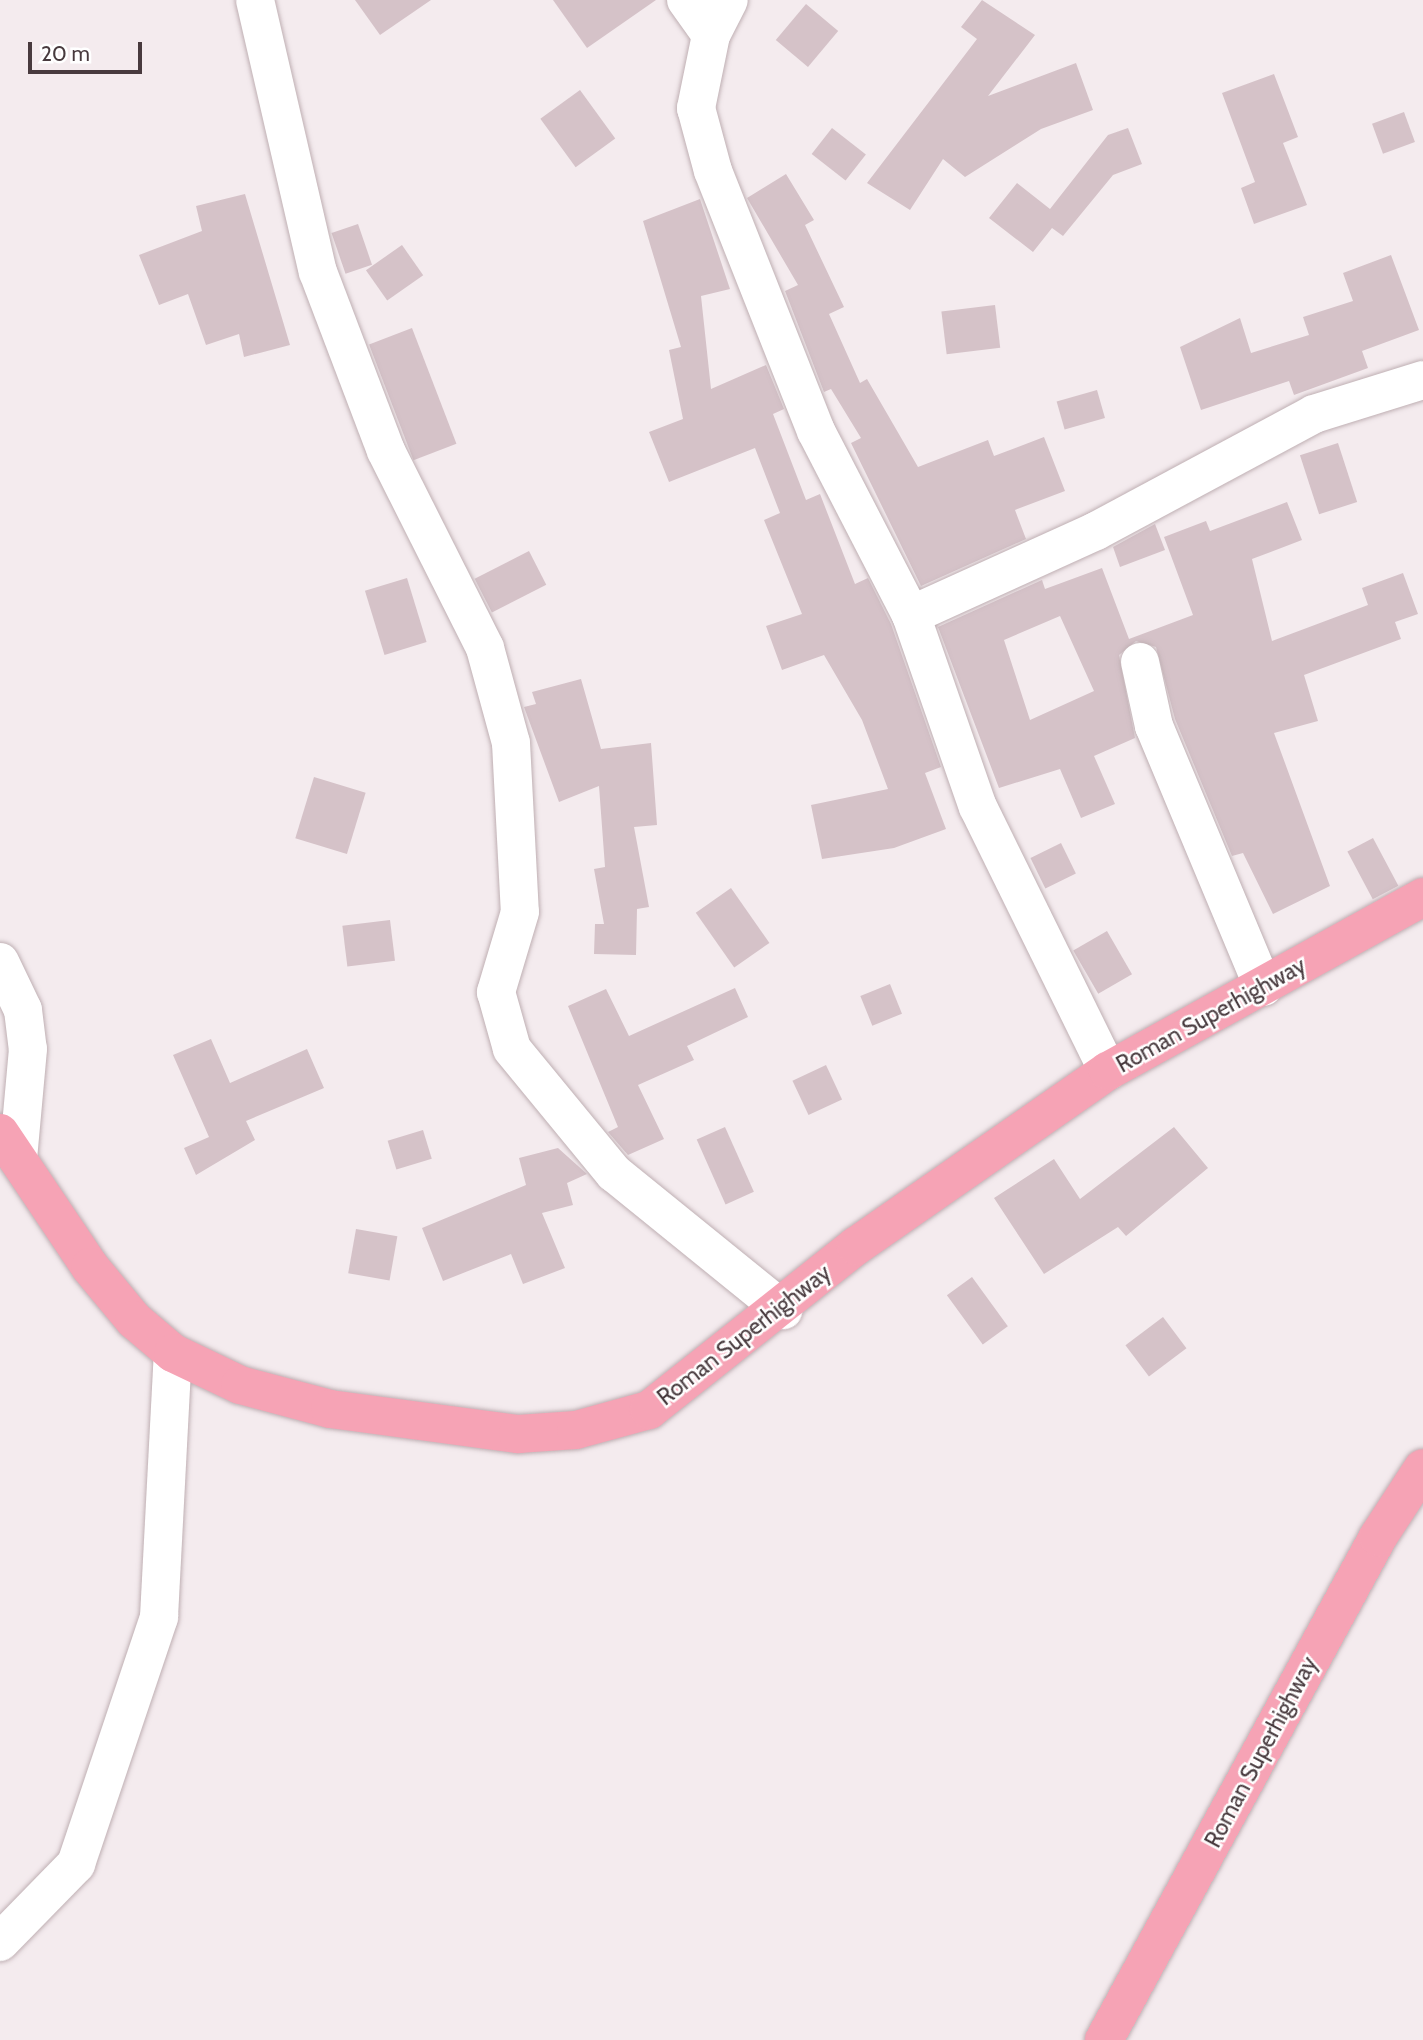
<!DOCTYPE html>
<html>
<head>
<meta charset="utf-8">
<style>
  body { margin:0 }
  #map { position:relative; width:1423px; height:2040px; overflow:hidden; background:#f4ebee; font-family:Cabin,sans-serif }
  div>[style] { position:absolute }
  [style*='--x'] { left:calc(var(--x)*1px); top:calc(var(--y)*1px); width:calc(var(--w)*1px); rotate:calc(var(--a)*1deg) }
  .building>* { inset:0; background:#d5c2c8; transform-origin:0 0 }
  .roads { filter:drop-shadow(0 0 2px #bfafb3) drop-shadow(0 0 2px #bfafb3) }
  .minor>* { height:38px; margin:-19px; padding:0 19px; transform-origin:19px; border-radius:19px; background:#fff }
  .major>* { height:38px; margin:-19px; padding:0 19px; transform-origin:19px; border-radius:19px; background:#f6a3b5 }
  span { translate:-50% -50%; white-space:nowrap; text-align:center; line-height:1.15; -webkit-text-stroke:5px #fff; paint-order:stroke }
  .street-label { font-size:23px; color:#483a3e }
  .scale { position:absolute; left:28px; top:42px; width:114px; height:32px; box-sizing:border-box; border:4px solid #483a3e; border-top:0; padding-left:9px; font-size:21px; line-height:24px; white-space:nowrap; color:#483a3e; -webkit-text-stroke:5px #fff; paint-order:stroke }
</style>
</head>
<body>
<div id="map">
  <div class="building">
    <div style="clip-path:polygon(355px 0,431px 0,380px 35px)"></div>
    <div style="clip-path:polygon(553px 0,656px 0,587px 48px)"></div>
    <div style="clip-path:polygon(982px 0,1035px 35px,988px 96px,1076px 63px,1093px 110px,1041px 129px,965px 177px,943px 159px,910px 210px,867px 183px,977px 39px,961px 27px)"></div>
    <div style="left:806px;top:4px;width:42px;height:47px;rotate:40deg"></div>
    <div style="clip-path:polygon(1274px 74px,1298px 137px,1283px 143px,1307px 205px,1254px 224px,1241px 188px,1255px 182px,1222px 93px)"></div>
    <div style="left:580px;top:90px;width:60px;height:49px;rotate:54deg"></div>
    <div style="left:1404px;top:112px;width:32px;height:34px;rotate:70deg"></div>
    <div style="left:832px;top:128px;width:43px;height:33px;rotate:38deg"></div>
    <div style="clip-path:polygon(1128px 128px,1142px 164px,1113px 175px,1063px 236px,1052px 228px,1033px 252px,989px 218px,1017px 183px,1050px 209px,1108px 135px)"></div>
    <div style="clip-path:polygon(786px 174px,814px 220px,805px 225px,844px 307px,829px 314px,860px 383px,867px 379px,918px 467px,988px 440px,994px 456px,1044px 437px,1065px 491px,1015px 510px,1026px 539px,921px 586px,851px 443px,861px 438px,831px 389px,824px 392px,785px 291px,798px 285px,747px 198px)"></div>
    <div style="clip-path:polygon(245px 194px,290px 345px,244px 357px,239px 334px,206px 345px,188px 294px,159px 305px,139px 255px,202px 231px,196px 206px)"></div>
    <div style="clip-path:polygon(700px 199px,730px 289px,701px 296px,711px 389px,766px 365px,784px 409px,773px 414px,806px 500px,820px 494px,855px 584px,868px 578px,891px 624px,941px 767px,925px 773px,946px 829px,894px 848px,822px 859px,811px 805px,888px 789px,862px 720px,824px 655px,782px 670px,766px 626px,802px 614px,764px 520px,780px 513px,755px 448px,669px 482px,649px 432px,683px 419px,669px 350px,681px 347px,643px 221px)"></div>
    <div style="left:358px;top:224px;width:43px;height:28px;rotate:71deg"></div>
    <div style="left:402px;top:245px;width:37px;height:44px;rotate:55deg"></div>
    <div style="clip-path:polygon(1391px 255px,1419px 330px,1362px 351px,1368px 368px,1294px 395px,1289px 381px,1201px 410px,1180px 347px,1240px 318px,1251px 353px,1309px 335px,1303px 317px,1353px 301px,1343px 273px)"></div>
    <div style="left:995px;top:305px;width:43px;height:54px;rotate:83deg"></div>
    <div style="left:412px;top:328px;width:124px;height:46px;rotate:69deg"></div>
    <div style="left:1097px;top:390px;width:29px;height:42px;rotate:74deg"></div>
    <div style="left:1338px;top:443px;width:62px;height:40px;rotate:72deg"></div>
    <div style="clip-path:polygon(evenodd,1287px 502px,1302px 540px,1252px 559px,1272px 641px,1368px 605px,1362px 588px,1403px 573px,1418px 614px,1395px 622px,1401px 639px,1304px 675px,1318px 721px,1274px 733px,1330px 886px,1273px 914px,1243px 853px,1232px 856px,1175px 719px,1156px 647px,1136px 641px,1119px 655px,1135px 738px,1094px 756px,1115px 804px,1081px 818px,1060px 769px,999px 788px,938px 627px,1042px 580px,1045px 589px,1102px 568px,1129px 639px,1193px 615px,1164px 537px,1206px 521px,1210px 531px,1287px 502px,1060px 616px,1094px 691px,1030px 720px,1004px 640px,1060px 616px)"></div>
    <div style="clip-path:polygon(1155px 524px,1165px 550px,1120px 567px,1113px 547px)"></div>
    <div style="left:529px;top:551px;width:38px;height:61px;rotate:63deg"></div>
    <div style="left:407px;top:578px;width:67px;height:44px;rotate:73deg"></div>
    <div style="clip-path:polygon(581px 679px,601px 749px,651px 743px,657px 825px,634px 827px,649px 907px,637px 909px,636px 955px,594px 954px,595px 924px,604px 924px,594px 869px,605px 867px,599px 786px,559px 802px,524px 707px,536px 704px,532px 692px)"></div>
    <div style="left:314px;top:777px;width:54px;height:64px;rotate:17deg"></div>
    <div style="left:1373px;top:838px;width:54px;height:29px;rotate:62deg"></div>
    <div style="left:1061px;top:843px;width:34px;height:34px;rotate:64deg"></div>
    <div style="left:731px;top:888px;width:67px;height:43px;rotate:55deg"></div>
    <div style="left:390px;top:920px;width:41px;height:48px;rotate:83deg"></div>
    <div style="left:1107px;top:931px;width:50px;height:39px;rotate:60deg"></div>
    <div style="left:890px;top:984px;width:32px;height:32px;rotate:68deg"></div>
    <div style="clip-path:polygon(735px 988px,748px 1017px,687px 1046px,694px 1060px,638px 1085px,664px 1139px,628px 1155px,608px 1132px,618px 1127px,568px 1006px,606px 989px,629px 1036px)"></div>
    <div style="clip-path:polygon(211px 1039px,230px 1083px,307px 1049px,324px 1088px,246px 1121px,255px 1140px,196px 1175px,184px 1148px,209px 1137px,173px 1055px)"></div>
    <div style="left:826px;top:1065px;width:38px;height:37px;rotate:65deg"></div>
    <div style="left:725px;top:1127px;width:71px;height:31px;rotate:66deg"></div>
    <div style="clip-path:polygon(1174px 1127px,1208px 1168px,1126px 1236px,1118px 1227px,1044px 1274px,994px 1198px,1054px 1159px,1080px 1199px)"></div>
    <div style="left:423px;top:1130px;width:30px;height:37px;rotate:73deg"></div>
    <div style="clip-path:polygon(558px 1148px,587px 1174px,567px 1183px,573px 1205px,542px 1213px,565px 1268px,523px 1284px,511px 1254px,443px 1281px,422px 1228px,526px 1185px,519px 1158px)"></div>
    <div style="left:356px;top:1229px;width:42px;height:45px;rotate:10deg"></div>
    <div style="left:972px;top:1277px;width:61px;height:31px;rotate:54deg"></div>
    <div style="left:1163px;top:1317px;width:39px;height:47px;rotate:53deg"></div>
  </div>
  <div class="roads">
    <div class="minor">
      <div style="--x:255;--y:0;--w:279;--a:77"></div>
      <div style="--x:318;--y:272;--w:191;--a:69.2"></div>
      <div style="--x:386;--y:451;--w:220;--a:63.3"></div>
      <div style="--x:485;--y:648;--w:98;--a:74.7"></div>
      <div style="--x:511;--y:743;--w:169;--a:87"></div>
      <div style="--x:520;--y:912;--w:84;--a:106.7"></div>
      <div style="--x:496;--y:992;--w:59;--a:74.3"></div>
      <div style="--x:512;--y:1049;--w:161;--a:50.6"></div>
      <div style="--x:614;--y:1173;--w:218;--a:39"></div>
      <div style="--x:686;--y:0;--w:43;--a:54.5"></div>
      <div style="--x:711;--y:35;--w:75;--a:101.6"></div>
      <div style="--x:696;--y:108;--w:65;--a:74.9"></div>
      <div style="--x:713;--y:171;--w:280;--a:68.4"></div>
      <div style="--x:816;--y:431;--w:207;--a:62.7"></div>
      <div style="--x:911;--y:615;--w:203;--a:70.8"></div>
      <div style="--x:978;--y:807;--w:294;--a:63.8"></div>
      <div style="--x:711;--y:35;--w:39;--a:-63"></div>
      <div style="--x:911;--y:615;--w:203;--a:-24.4"></div>
      <div style="--x:1096;--y:531;--w:247;--a:-28.2"></div>
      <div style="--x:1314;--y:414;--w:114;--a:-17.3"></div>
      <div style="--x:1140;--y:662;--w:66;--a:77.7"></div>
      <div style="--x:1154;--y:726;--w:283;--a:67.3"></div>
      <div style="--x:0;--y:962;--w:53;--a:64.4"></div>
      <div style="--x:23;--y:1010;--w:39;--a:83"></div>
      <div style="--x:28;--y:1049;--w:110;--a:95.2"></div>
      <div style="--x:0;--y:1942;--w:109;--a:-45.7"></div>
      <div style="--x:76;--y:1864;--w:261;--a:-71.4"></div>
      <div style="--x:159;--y:1617;--w:264;--a:-87"></div>
    </div>
    <div class="major">
      <div style="--x:0;--y:1133;--w:161;--a:56.1"></div>
      <div style="--x:90;--y:1267;--w:69;--a:50.3"></div>
      <div style="--x:134;--y:1320;--w:51;--a:40.2"></div>
      <div style="--x:173;--y:1353;--w:74;--a:25.5"></div>
      <div style="--x:240;--y:1385;--w:93;--a:14.9"></div>
      <div style="--x:330;--y:1409;--w:190;--a:7.6"></div>
      <div style="--x:518;--y:1434;--w:58;--a:-3.9"></div>
      <div style="--x:576;--y:1430;--w:76;--a:-15.3"></div>
      <div style="--x:649;--y:1410;--w:264;--a:-38.4"></div>
      <div style="--x:856;--y:1246;--w:307;--a:-34.8"></div>
      <div style="--x:1108;--y:1071;--w:360;--a:-28.9"></div>
      <div style="--x:1104;--y:2040;--w:573;--a:-61.42"></div>
      <div style="--x:1378;--y:1537;--w:82;--a:-56.9"></div>
    </div>
  </div>
  <div class="street-label">
    <span style="left:1211px;top:1015px;rotate:-29deg">Roman Superhighway</span>
    <span style="left:744px;top:1335px;rotate:-38deg">Roman Superhighway</span>
    <span style="left:1261px;top:1752px;rotate:-62deg">Roman Superhighway</span>
  </div>
  <div class="scale">20 m</div>
</div>
</body>
</html>
